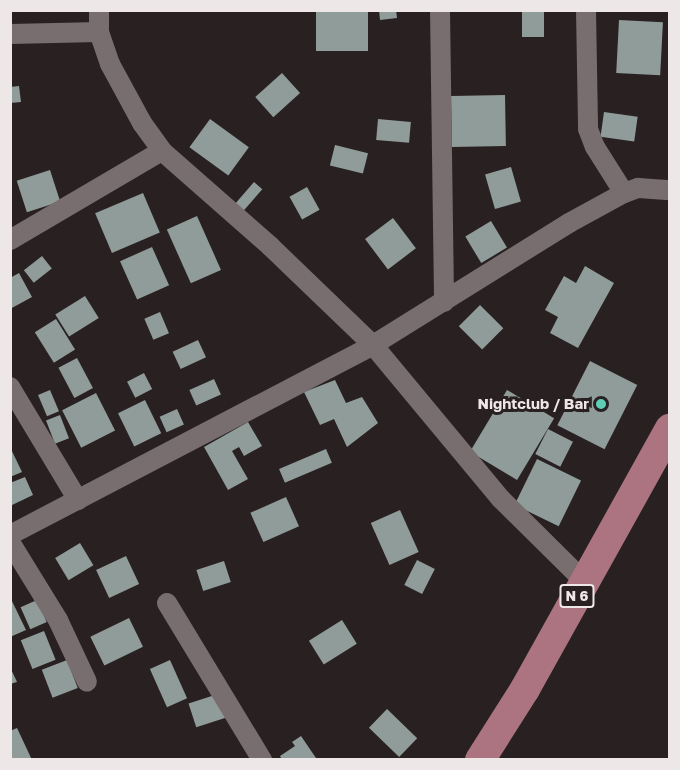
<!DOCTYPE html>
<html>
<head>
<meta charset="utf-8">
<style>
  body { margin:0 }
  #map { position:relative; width:680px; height:770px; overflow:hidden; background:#282021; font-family:"Golos Text",sans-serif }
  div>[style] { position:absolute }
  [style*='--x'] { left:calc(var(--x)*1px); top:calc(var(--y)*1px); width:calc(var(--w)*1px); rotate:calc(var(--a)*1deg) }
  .building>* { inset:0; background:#909c99; transform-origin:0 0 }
  .minor>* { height:20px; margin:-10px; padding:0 10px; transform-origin:10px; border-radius:10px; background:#786d6f }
  .primary>* { height:30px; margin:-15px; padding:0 15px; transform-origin:15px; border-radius:15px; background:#ac7480 }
  .dots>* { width:16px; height:16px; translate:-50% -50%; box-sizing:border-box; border:3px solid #282021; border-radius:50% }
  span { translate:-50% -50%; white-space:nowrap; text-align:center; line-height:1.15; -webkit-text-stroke:6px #282021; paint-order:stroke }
  .shield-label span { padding:2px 4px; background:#282021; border:2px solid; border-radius:4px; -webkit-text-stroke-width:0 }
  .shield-label { font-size:14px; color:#eee7e8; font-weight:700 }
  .poi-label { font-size:15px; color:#eee7e8; font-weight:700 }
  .right { translate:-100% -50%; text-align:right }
  .frame { position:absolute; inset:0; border:12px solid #eee7e8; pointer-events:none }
</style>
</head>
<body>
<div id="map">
  <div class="building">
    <div style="left:316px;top:10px;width:52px;height:41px"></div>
    <div style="clip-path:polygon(379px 10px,396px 10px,397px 18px,380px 20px)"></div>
    <div style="left:522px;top:10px;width:22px;height:27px"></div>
    <div style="left:619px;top:20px;width:44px;height:53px;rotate:3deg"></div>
    <div style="left:282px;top:73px;width:27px;height:36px;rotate:48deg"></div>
    <div style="clip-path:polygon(19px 86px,21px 102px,10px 103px,10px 87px)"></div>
    <div style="left:505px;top:95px;width:51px;height:54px;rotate:89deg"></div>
    <div style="left:604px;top:112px;width:34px;height:25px;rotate:8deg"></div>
    <div style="left:210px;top:119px;width:48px;height:35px;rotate:36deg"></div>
    <div style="left:378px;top:119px;width:33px;height:21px;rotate:5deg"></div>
    <div style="left:335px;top:145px;width:34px;height:21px;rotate:14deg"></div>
    <div style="left:511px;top:167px;width:36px;height:27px;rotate:74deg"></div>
    <div style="left:50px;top:170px;width:33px;height:35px;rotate:72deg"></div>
    <div style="left:254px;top:182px;width:11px;height:33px;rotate:41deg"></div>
    <div style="left:307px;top:187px;width:26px;height:20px;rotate:61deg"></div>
    <div style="left:143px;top:193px;width:43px;height:52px;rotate:67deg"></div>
    <div style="left:197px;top:216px;width:59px;height:33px;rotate:66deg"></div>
    <div style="left:393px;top:218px;width:38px;height:35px;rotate:53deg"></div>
    <div style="left:491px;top:221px;width:31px;height:30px;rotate:59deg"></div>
    <div style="left:152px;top:247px;width:42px;height:35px;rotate:66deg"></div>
    <div style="left:42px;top:256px;width:16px;height:23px;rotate:52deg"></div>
    <div style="clip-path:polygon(585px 266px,614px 283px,578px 348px,550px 333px,558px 317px,545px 310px,564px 276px,576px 283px)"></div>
    <div style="clip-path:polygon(19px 273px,32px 297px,10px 309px,10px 278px)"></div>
    <div style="left:85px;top:296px;width:26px;height:35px;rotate:58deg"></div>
    <div style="left:480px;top:305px;width:33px;height:30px;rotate:45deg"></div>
    <div style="left:160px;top:312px;width:23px;height:17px;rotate:67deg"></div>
    <div style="left:56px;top:319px;width:36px;height:25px;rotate:58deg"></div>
    <div style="left:198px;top:340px;width:19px;height:28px;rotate:65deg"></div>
    <div style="left:77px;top:358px;width:34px;height:21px;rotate:62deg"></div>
    <div style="left:590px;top:361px;width:53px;height:72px;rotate:27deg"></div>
    <div style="left:144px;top:373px;width:18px;height:19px;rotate:63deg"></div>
    <div style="left:214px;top:379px;width:17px;height:27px;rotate:66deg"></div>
    <div style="clip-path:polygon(335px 380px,346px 403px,362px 397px,378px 423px,347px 447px,334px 419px,320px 425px,304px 392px)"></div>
    <div style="left:50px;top:390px;width:23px;height:13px;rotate:67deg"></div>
    <div style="left:507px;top:390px;width:55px;height:72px;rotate:31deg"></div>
    <div style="left:96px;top:393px;width:42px;height:38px;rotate:63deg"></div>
    <div style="left:145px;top:400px;width:37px;height:30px;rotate:64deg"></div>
    <div style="left:177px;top:409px;width:17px;height:19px;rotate:66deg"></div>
    <div style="left:60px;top:415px;width:25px;height:15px;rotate:69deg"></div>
    <div style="clip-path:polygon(248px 422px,262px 446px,244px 456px,239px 447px,232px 451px,248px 479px,228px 490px,204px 447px)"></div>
    <div style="left:548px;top:429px;width:28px;height:28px;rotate:27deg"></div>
    <div style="clip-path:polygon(10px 447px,22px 472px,10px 477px)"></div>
    <div style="left:326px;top:449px;width:15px;height:51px;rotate:67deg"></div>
    <div style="left:537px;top:459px;width:49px;height:51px;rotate:26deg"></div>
    <div style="clip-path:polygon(25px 477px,33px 495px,10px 506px,10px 483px)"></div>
    <div style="left:286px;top:497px;width:32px;height:39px;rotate:66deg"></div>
    <div style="left:400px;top:510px;width:46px;height:32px;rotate:66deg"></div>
    <div style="left:80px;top:543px;width:26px;height:29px;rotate:59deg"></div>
    <div style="left:126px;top:556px;width:31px;height:33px;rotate:65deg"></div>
    <div style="left:417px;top:560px;width:20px;height:28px;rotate:27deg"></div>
    <div style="left:224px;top:561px;width:22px;height:29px;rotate:72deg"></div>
    <div style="clip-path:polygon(10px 597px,26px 630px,10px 637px)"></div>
    <div style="left:37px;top:600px;width:24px;height:18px;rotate:66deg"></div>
    <div style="left:129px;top:618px;width:32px;height:43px;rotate:64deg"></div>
    <div style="left:342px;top:620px;width:28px;height:39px;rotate:58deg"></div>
    <div style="left:44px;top:631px;width:31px;height:25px;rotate:68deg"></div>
    <div style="left:67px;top:660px;width:30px;height:27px;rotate:69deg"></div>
    <div style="left:170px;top:660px;width:42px;height:22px;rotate:66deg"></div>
    <div style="clip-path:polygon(10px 667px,17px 682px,10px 684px)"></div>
    <div style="left:218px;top:694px;width:25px;height:31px;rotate:72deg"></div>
    <div style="left:387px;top:709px;width:42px;height:26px;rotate:44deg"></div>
    <div style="clip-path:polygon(17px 728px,32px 760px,10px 760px,10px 731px)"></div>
    <div style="clip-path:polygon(301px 736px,316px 758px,282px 760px,280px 756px,295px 746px,292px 742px)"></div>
  </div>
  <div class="minor">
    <div style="--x:99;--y:10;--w:22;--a:90"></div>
    <div style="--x:99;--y:32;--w:34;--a:71"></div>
    <div style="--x:110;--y:64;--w:67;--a:61.5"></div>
    <div style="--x:142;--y:123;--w:34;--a:54"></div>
    <div style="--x:162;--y:151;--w:144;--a:41.3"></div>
    <div style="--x:270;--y:246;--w:143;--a:43.9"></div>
    <div style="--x:373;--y:345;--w:200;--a:50.3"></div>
    <div style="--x:501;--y:499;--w:118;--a:44.7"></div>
    <div style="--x:440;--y:10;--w:292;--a:89.2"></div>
    <div style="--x:586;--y:10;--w:119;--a:89"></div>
    <div style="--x:588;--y:129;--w:19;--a:69"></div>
    <div style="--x:595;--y:147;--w:54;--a:57.8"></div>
    <div style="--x:10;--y:34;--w:89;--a:-1.3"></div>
    <div style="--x:10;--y:240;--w:176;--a:-30.4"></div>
    <div style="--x:10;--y:387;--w:132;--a:59"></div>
    <div style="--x:10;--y:535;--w:410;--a:-27.6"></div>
    <div style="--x:373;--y:345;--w:231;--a:-31.9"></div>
    <div style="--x:569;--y:223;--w:63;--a:-28.6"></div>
    <div style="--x:624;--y:193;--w:15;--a:-20"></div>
    <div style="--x:638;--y:188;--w:32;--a:4"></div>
    <div style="--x:10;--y:542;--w:92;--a:58.4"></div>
    <div style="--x:58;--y:620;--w:68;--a:64.9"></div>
    <div style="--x:167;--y:603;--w:184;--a:58.8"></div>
  </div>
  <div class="primary">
    <div style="--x:480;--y:760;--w:84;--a:-57.6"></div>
    <div style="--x:525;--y:689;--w:298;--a:-60.9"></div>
  </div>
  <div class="dots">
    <div style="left:601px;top:404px;background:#5eceb7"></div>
  </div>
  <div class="shield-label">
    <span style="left:577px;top:596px">N 6</span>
  </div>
  <div class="poi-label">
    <span class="right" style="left:589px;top:404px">Nightclub / Bar</span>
  </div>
  <div class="frame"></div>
</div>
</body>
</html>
